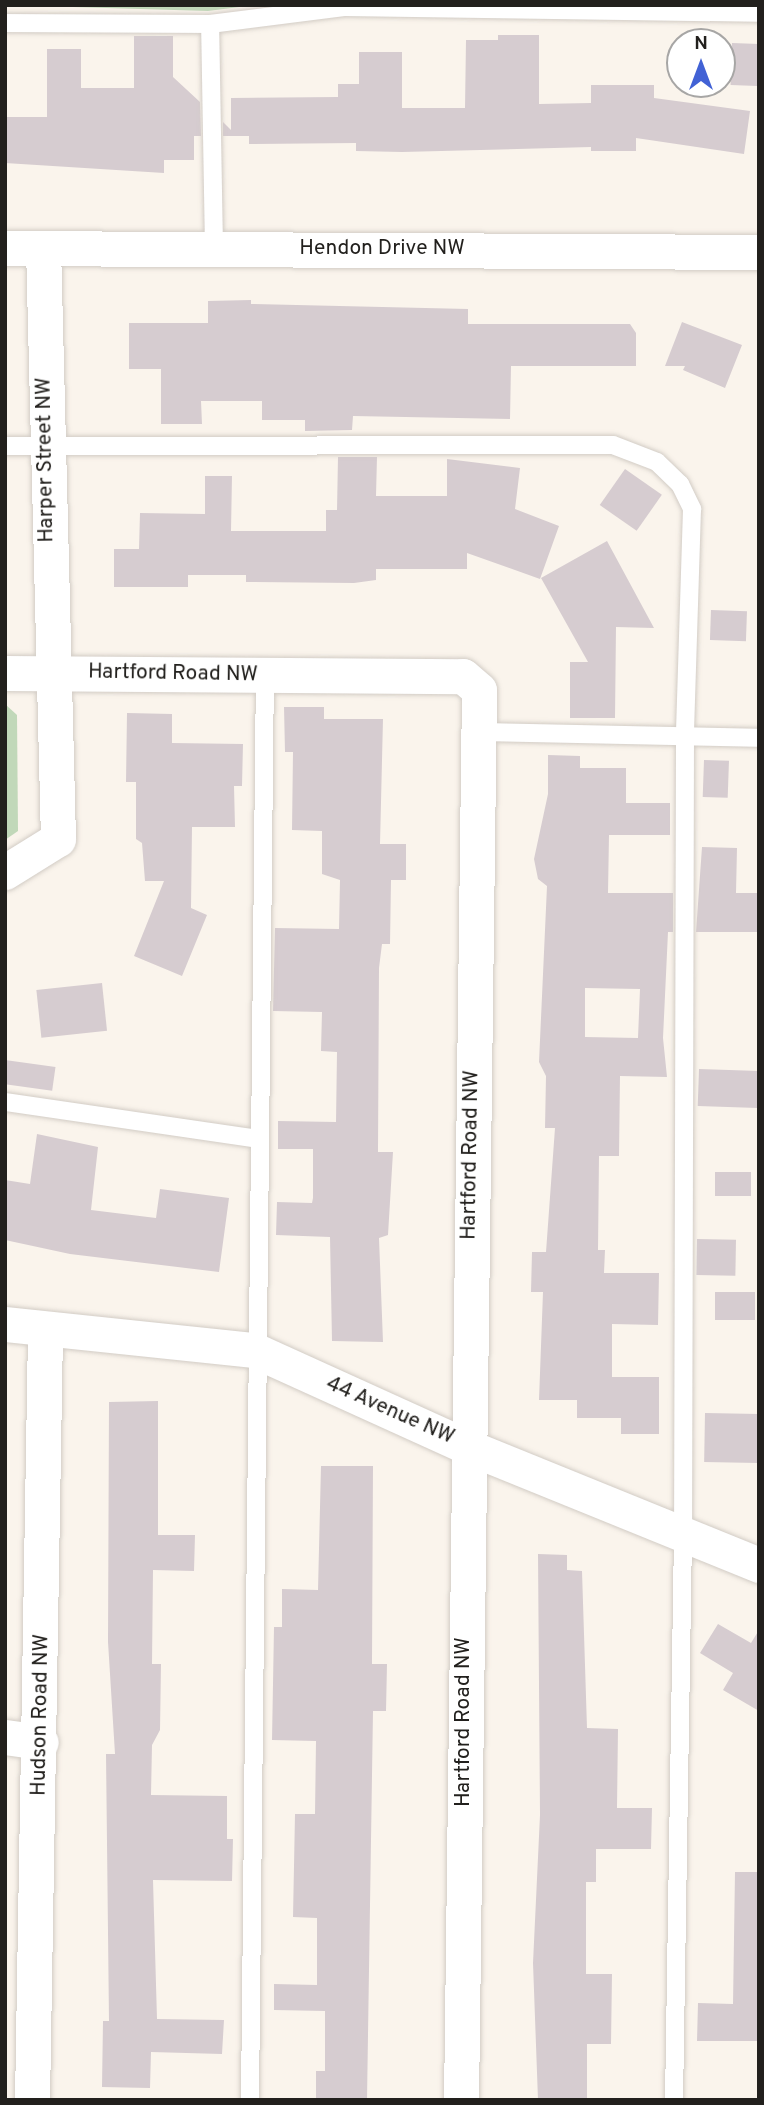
<!DOCTYPE html>
<html>
<head>
<meta charset="utf-8">
<style>
  body { margin:0 }
  #map { position:relative; width:764px; height:2105px; overflow:hidden; background:#faf4ec; font-family:Overpass,sans-serif }
  div>[style] { position:absolute }
  [style*='--x'] { left:calc(var(--x)*1px); top:calc(var(--y)*1px); width:calc(var(--w)*1px); rotate:calc(var(--a)*1deg) }
  .green>* { inset:0; background:#c1d8b9 }
  .building>* { inset:0; background:#d6ccd0; transform-origin:0 0 }
  .roads { filter:drop-shadow(0 0 2px #d2ccc5) drop-shadow(0 0 2px #d2ccc5) }
  .service>* { height:18px; margin:-9px; padding:0 9px; transform-origin:9px; border-radius:9px; background:#fff }
  .minor>* { height:35px; margin:-17.5px; padding:0 17.5px; transform-origin:17.5px; border-radius:17.5px; background:#fff }
  span { translate:-50% -50%; white-space:nowrap; text-align:center; line-height:1.15; -webkit-text-stroke:5px #fff; paint-order:stroke }
  .street-label { font-size:21px; color:#22201d }
  .frame { position:absolute; inset:0; border:7px solid #22201d; pointer-events:none }
  .north { position:absolute; left:666px; top:28px; width:70px; height:70px; box-sizing:border-box; background:#fff; border:2px solid #a7a6a5; border-radius:50%; rotate:0deg; font-size:19px; font-weight:700; line-height:28px; text-align:center; color:#22201d }
  .north::after { content:''; display:block; margin:auto; width:24px; height:32px; background:#4262d5; clip-path:polygon(50% 0,100% 100%,50% 72%,0 100%) }
</style>
</head>
<body>
<div id="map">
  <div class="green">
    <div style="clip-path:polygon(5px 5px,255px 5px,208px 11px)"></div>
    <div style="clip-path:polygon(5px 704px,17px 715px,18px 831px,5px 840px)"></div>
  </div>
  <div class="building">
    <div style="clip-path:polygon(498px 35px,539px 35px,539px 104px,591px 103px,591px 85px,654px 85px,654px 98px,750px 111px,744px 154px,636px 138px,636px 151px,591px 151px,591px 147px,402px 152px,356px 151px,356px 143px,249px 144px,249px 136px,223px 136px,223px 122px,231px 130px,231px 98px,338px 97px,338px 84px,359px 84px,359px 52px,402px 52px,402px 108px,465px 108px,466px 40px,498px 40px)"></div>
    <div style="clip-path:polygon(134px 36px,173px 36px,173px 77px,200px 102px,201px 136px,194px 136px,194px 160px,164px 160px,164px 173px,5px 163px,5px 117px,47px 117px,47px 49px,81px 49px,81px 88px,134px 88px)"></div>
    <div style="left:732px;top:43px;width:27px;height:42px;rotate:2deg"></div>
    <div style="clip-path:polygon(251px 300px,251px 304px,468px 309px,468px 324px,630px 324px,636px 333px,636px 366px,511px 366px,510px 419px,353px 416px,352px 430px,305px 431px,305px 420px,262px 420px,262px 401px,201px 401px,202px 424px,161px 424px,161px 369px,129px 369px,129px 323px,208px 323px,208px 301px)"></div>
    <div style="clip-path:polygon(682px 322px,742px 345px,725px 388px,683px 370px,685px 366px,665px 366px)"></div>
    <div style="clip-path:polygon(338px 457px,377px 457px,376px 496px,447px 496px,447px 459px,520px 468px,515px 509px,559px 526px,540px 579px,467px 553px,467px 569px,376px 569px,376px 580px,354px 583px,246px 582px,246px 575px,188px 575px,188px 587px,114px 587px,114px 549px,139px 549px,140px 513px,205px 514px,205px 476px,232px 476px,231px 531px,326px 531px,326px 510px,337px 510px)"></div>
    <div style="left:625px;top:469px;width:45px;height:44px;rotate:35deg"></div>
    <div style="clip-path:polygon(607px 541px,654px 628px,616px 627px,615px 718px,570px 718px,570px 662px,588px 662px,541px 578px)"></div>
    <div style="left:711px;top:610px;width:36px;height:30px;rotate:2deg"></div>
    <div style="clip-path:polygon(284px 707px,324px 707px,324px 719px,383px 719px,380px 844px,406px 844px,406px 880px,391px 880px,390px 944px,382px 944px,379px 968px,378px 1152px,393px 1152px,388px 1235px,379px 1238px,383px 1342px,332px 1341px,330px 1237px,276px 1235px,277px 1202px,312px 1203px,313px 1198px,313px 1149px,278px 1149px,278px 1121px,336px 1122px,337px 1052px,321px 1051px,322px 1012px,273px 1011px,275px 928px,339px 929px,340px 880px,322px 874px,322px 831px,292px 830px,293px 752px,285px 752px)"></div>
    <div style="clip-path:polygon(127px 713px,172px 714px,172px 743px,243px 744px,242px 786px,234px 786px,235px 827px,192px 827px,191px 908px,207px 915px,182px 976px,134px 956px,164px 881px,145px 881px,142px 843px,136px 839px,136px 782px,126px 782px)"></div>
    <div style="clip-path:polygon(evenodd,548px 755px,580px 756px,580px 768px,626px 768px,626px 803px,670px 803px,670px 835px,609px 835px,608px 893px,673px 893px,673px 932px,668px 932px,663px 1038px,667px 1077px,620px 1076px,619px 1156px,599px 1156px,598px 1250px,605px 1250px,604px 1273px,659px 1273px,658px 1325px,612px 1324px,612px 1377px,659px 1377px,659px 1434px,621px 1434px,621px 1418px,577px 1418px,577px 1400px,539px 1400px,543px 1292px,531px 1292px,532px 1252px,546px 1252px,555px 1128px,545px 1128px,546px 1076px,539px 1062px,547px 886px,538px 879px,534px 859px,548px 794px,548px 755px,585px 988px,640px 989px,638px 1038px,585px 1037px,585px 988px)"></div>
    <div style="left:704px;top:760px;width:25px;height:37px;rotate:2deg"></div>
    <div style="clip-path:polygon(702px 847px,737px 848px,736px 893px,759px 893px,759px 932px,696px 932px)"></div>
    <div style="left:102px;top:983px;width:48px;height:66px;rotate:84deg"></div>
    <div style="left:5px;top:1060px;width:51px;height:24px;rotate:8deg"></div>
    <div style="left:699px;top:1069px;width:60px;height:37px;rotate:2deg"></div>
    <div style="clip-path:polygon(37px 1134px,98px 1147px,91px 1210px,156px 1218px,160px 1189px,229px 1198px,219px 1272px,70px 1254px,5px 1240px,5px 1180px,30px 1184px)"></div>
    <div style="left:715px;top:1172px;width:36px;height:24px"></div>
    <div style="left:697px;top:1239px;width:39px;height:36px;rotate:1deg"></div>
    <div style="left:715px;top:1292px;width:40px;height:28px"></div>
    <div style="clip-path:polygon(158px 1401px,158px 1535px,195px 1535px,194px 1571px,153px 1570px,152px 1664px,161px 1664px,160px 1730px,152px 1745px,151px 1795px,227px 1796px,227px 1839px,233px 1839px,232px 1881px,153px 1880px,157px 2019px,224px 2020px,222px 2054px,151px 2052px,150px 2088px,102px 2087px,103px 2021px,109px 2021px,106px 1754px,115px 1754px,108px 1642px,109px 1402px)"></div>
    <div style="left:705px;top:1413px;width:54px;height:49px;rotate:1deg"></div>
    <div style="clip-path:polygon(321px 1466px,373px 1466px,372px 1664px,387px 1664px,386px 1711px,373px 1711px,367px 2100px,316px 2100px,316px 2071px,325px 2071px,325px 2011px,274px 2010px,274px 1984px,317px 1985px,317px 1918px,293px 1917px,295px 1814px,315px 1814px,316px 1741px,272px 1740px,274px 1627px,282px 1627px,282px 1589px,318px 1590px)"></div>
    <div style="clip-path:polygon(538px 1554px,567px 1555px,567px 1570px,582px 1571px,587px 1728px,618px 1729px,617px 1808px,652px 1808px,651px 1849px,596px 1849px,596px 1882px,586px 1882px,586px 1974px,612px 1974px,611px 2044px,587px 2044px,587px 2100px,538px 2100px,533px 1963px,540px 1815px)"></div>
    <div style="clip-path:polygon(718px 1624px,751px 1643px,759px 1630px,759px 1711px,723px 1690px,733px 1673px,700px 1653px)"></div>
    <div style="clip-path:polygon(735px 1872px,759px 1872px,759px 2041px,697px 2041px,698px 2003px,733px 2004px)"></div>
  </div>
  <div class="roads">
    <div class="service">
      <div style="--x:5;--y:23;--w:205;--a:0.3"></div>
      <div style="--x:214;--y:248;--w:224;--a:-91"></div>
      <div style="--x:210;--y:24;--w:135;--a:-7.2"></div>
      <div style="--x:344;--y:7;--w:415;--a:0.8"></div>
      <div style="--x:5;--y:446;--w:608;--a:-0.09"></div>
      <div style="--x:613;--y:445;--w:47;--a:21.1"></div>
      <div style="--x:657;--y:462;--w:32;--a:44"></div>
      <div style="--x:680;--y:484;--w:28;--a:64"></div>
      <div style="--x:692;--y:509;--w:228;--a:91.8"></div>
      <div style="--x:685;--y:737;--w:798;--a:90.14"></div>
      <div style="--x:683;--y:1535;--w:565;--a:90.91"></div>
      <div style="--x:479;--y:732;--w:280;--a:1.2"></div>
      <div style="--x:5;--y:1102;--w:257;--a:8.3"></div>
      <div style="--x:250;--y:2100;--w:1424;--a:-89.4"></div>
    </div>
    <div class="minor">
      <div style="--x:5;--y:248;--w:754;--a:0.3"></div>
      <div style="--x:5;--y:673;--w:458;--a:0.4"></div>
      <div style="--x:463;--y:676;--w:21;--a:41"></div>
      <div style="--x:479;--y:690;--w:1410;--a:90.73"></div>
      <div style="--x:5;--y:872;--w:62;--a:-31.9"></div>
      <div style="--x:58;--y:839;--w:591;--a:-91.45"></div>
      <div style="--x:5;--y:1324;--w:250;--a:6"></div>
      <div style="--x:254;--y:1350;--w:233;--a:24.4"></div>
      <div style="--x:466;--y:1446;--w:316;--a:22.1"></div>
      <div style="--x:5;--y:1737;--w:36;--a:8"></div>
      <div style="--x:32;--y:2100;--w:770;--a:-89.03"></div>
    </div>
  </div>
  <div class="street-label">
    <span style="left:382px;top:249px">Hendon Drive NW</span>
    <span style="left:46px;top:460px;rotate:-91deg">Harper Street NW</span>
    <span style="left:173px;top:674px;rotate:1deg">Hartford Road NW</span>
    <span style="left:471px;top:1155px;rotate:-89deg">Hartford Road NW</span>
    <span style="left:390px;top:1411px;rotate:24deg">44 Avenue NW</span>
    <span style="left:41px;top:1715px;rotate:-89deg">Hudson Road NW</span>
    <span style="left:464px;top:1722px;rotate:-90deg">Hartford Road NW</span>
  </div>
  <div class="frame"></div>
  <div class="north">N</div>
</div>
</body>
</html>
